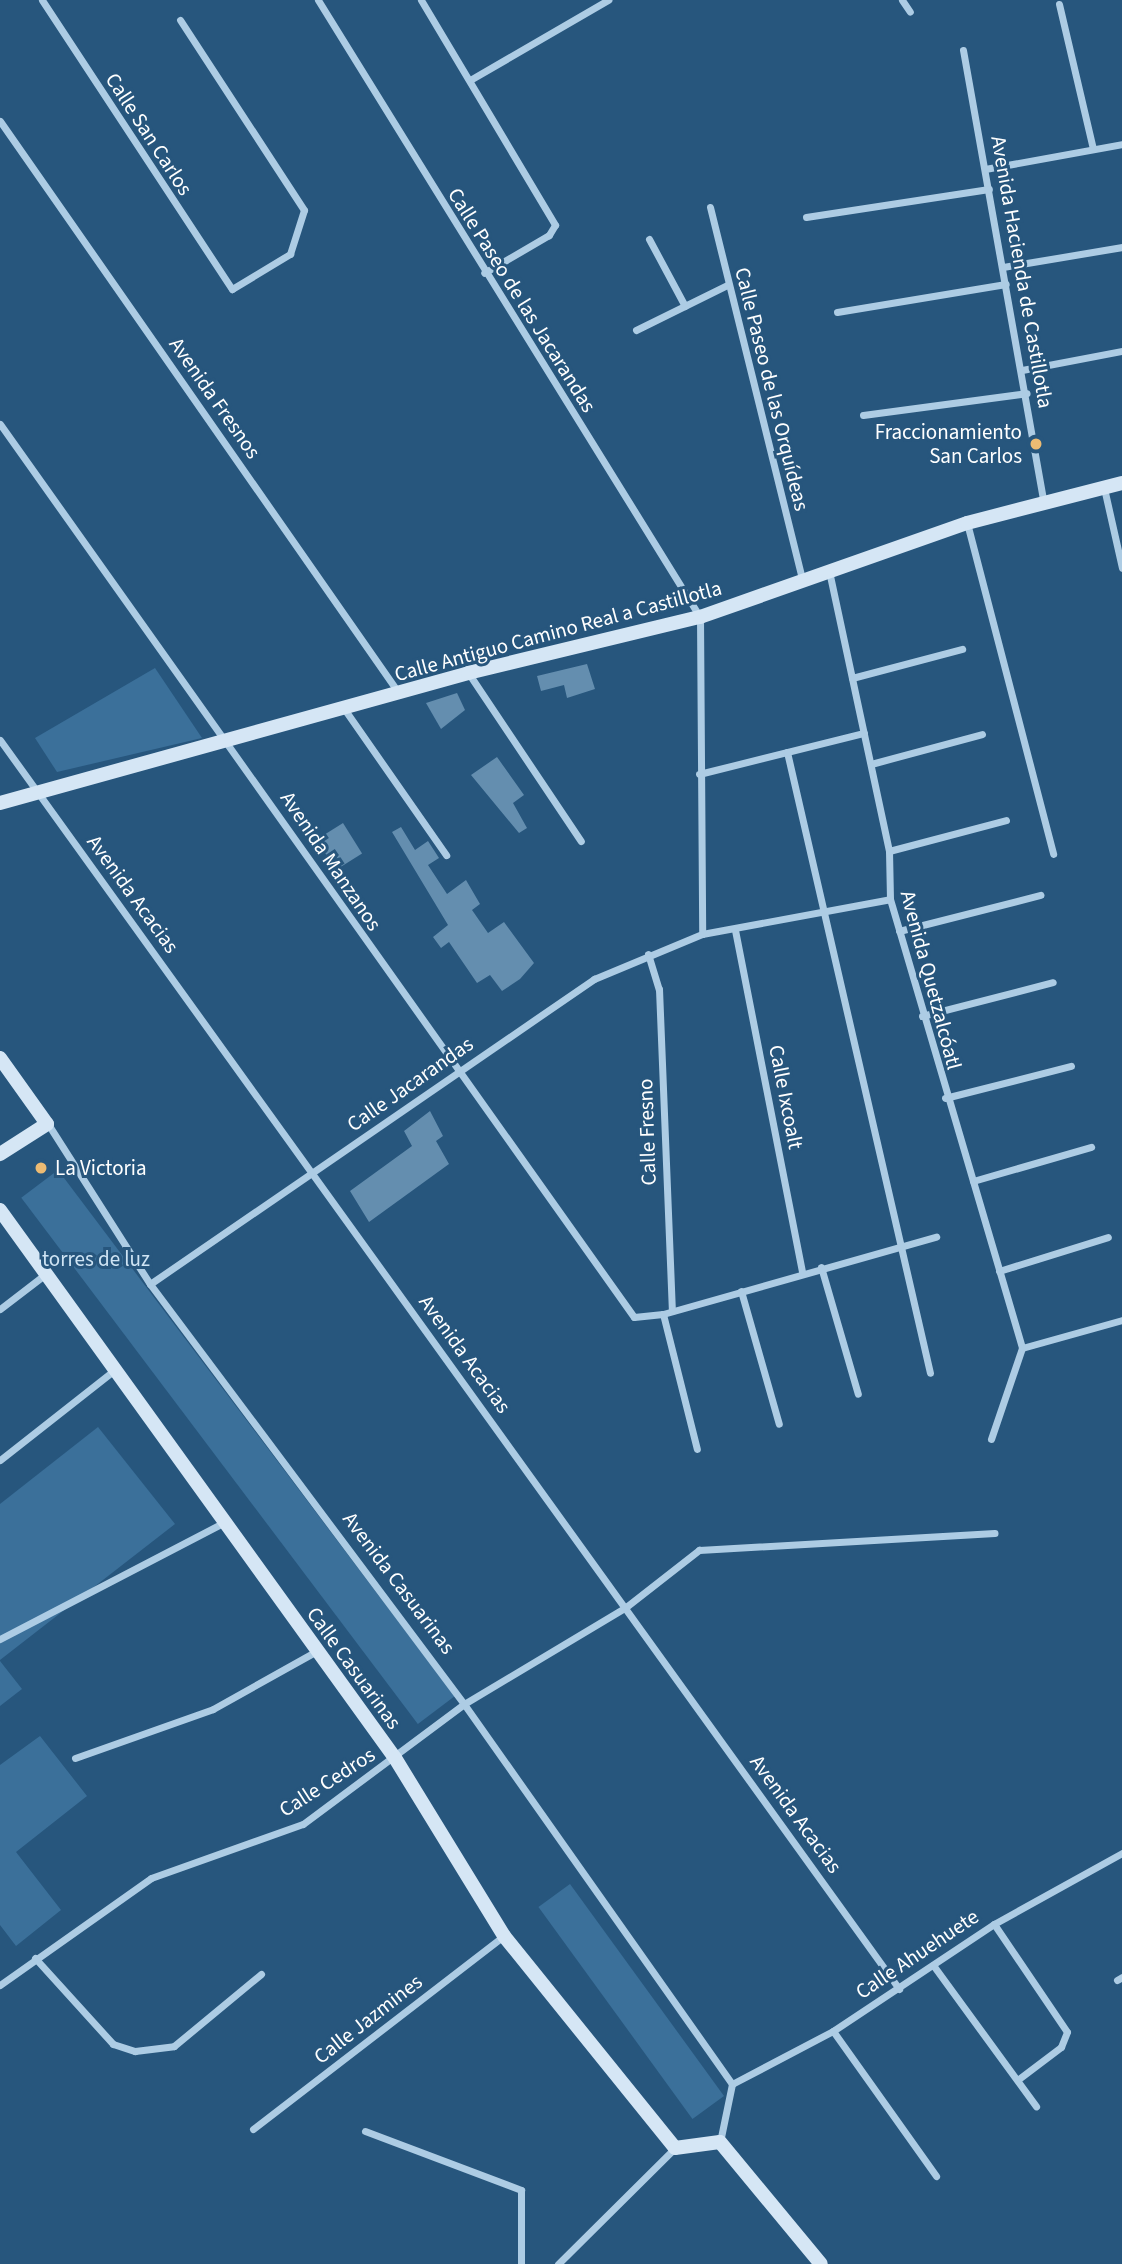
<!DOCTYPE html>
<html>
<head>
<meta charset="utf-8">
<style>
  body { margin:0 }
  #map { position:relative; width:1122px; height:2264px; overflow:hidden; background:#27567d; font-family:"Source Sans 3",sans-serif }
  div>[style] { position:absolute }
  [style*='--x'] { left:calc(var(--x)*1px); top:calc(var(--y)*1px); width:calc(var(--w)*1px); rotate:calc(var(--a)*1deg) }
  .green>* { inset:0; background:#3b709a; transform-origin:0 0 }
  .building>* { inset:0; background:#648eaf; transform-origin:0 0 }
  .street>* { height:7px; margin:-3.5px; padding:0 3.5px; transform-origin:3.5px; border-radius:3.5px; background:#adcce4 }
  .secondary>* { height:14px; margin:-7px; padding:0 7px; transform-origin:7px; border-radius:7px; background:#d5e6f5 }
  .dots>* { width:19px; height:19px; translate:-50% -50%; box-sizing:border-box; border:4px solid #27567d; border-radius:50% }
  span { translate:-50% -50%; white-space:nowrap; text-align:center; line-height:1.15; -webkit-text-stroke:6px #27567d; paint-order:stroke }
  .street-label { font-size:21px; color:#fff }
  .poi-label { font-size:21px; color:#fff }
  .right { translate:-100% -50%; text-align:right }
  .left { translate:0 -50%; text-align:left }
  .park-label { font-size:21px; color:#cfe4f4 }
</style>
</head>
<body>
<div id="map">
  <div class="green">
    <div style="clip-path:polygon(155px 668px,202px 738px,57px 772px,35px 738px)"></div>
    <div style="left:58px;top:1170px;width:659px;height:46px;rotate:53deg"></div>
    <div style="clip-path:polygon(98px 1427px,175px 1524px,0 1660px,0 1504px)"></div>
    <div style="clip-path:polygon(0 1661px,22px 1689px,0 1706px)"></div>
    <div style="clip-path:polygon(40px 1736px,87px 1796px,16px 1852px,61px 1910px,16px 1946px,0 1925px,0 1765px)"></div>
    <div style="left:570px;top:1884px;width:262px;height:39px;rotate:54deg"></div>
  </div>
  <div class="building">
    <div style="clip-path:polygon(587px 664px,595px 689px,567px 698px,564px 685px,541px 691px,537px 676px)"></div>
    <div style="clip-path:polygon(457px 693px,465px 710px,441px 729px,426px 703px)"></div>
    <div style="clip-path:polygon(497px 757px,524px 795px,513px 803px,527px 828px,519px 833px,471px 775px)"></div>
    <div style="left:343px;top:823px;width:36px;height:31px;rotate:58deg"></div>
    <div style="clip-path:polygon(401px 827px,415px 850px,428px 841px,439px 858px,428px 865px,447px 894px,466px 880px,480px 904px,472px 910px,488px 933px,504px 922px,534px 963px,520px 979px,502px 991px,490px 975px,477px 983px,449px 942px,441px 948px,433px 937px,448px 925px,392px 832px)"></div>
    <div style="clip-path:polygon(430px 1111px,443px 1136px,436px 1141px,449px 1164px,369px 1222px,350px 1191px,412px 1146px,404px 1131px)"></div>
  </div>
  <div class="street">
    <div style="--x:42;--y:0;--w:346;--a:56.7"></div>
    <div style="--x:232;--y:289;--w:68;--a:-31.1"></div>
    <div style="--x:290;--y:254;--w:46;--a:-72.3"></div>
    <div style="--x:304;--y:210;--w:227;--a:-123.1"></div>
    <div style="--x:318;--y:0;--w:726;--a:58.24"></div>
    <div style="--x:700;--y:617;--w:317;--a:89.6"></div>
    <div style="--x:421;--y:0;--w:262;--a:59.2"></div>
    <div style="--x:555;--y:225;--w:12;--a:121"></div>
    <div style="--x:549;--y:235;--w:75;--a:149.7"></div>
    <div style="--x:902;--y:0;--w:14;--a:56"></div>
    <div style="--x:1059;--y:4;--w:149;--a:76.8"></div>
    <div style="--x:963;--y:50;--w:458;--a:79.9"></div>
    <div style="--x:470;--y:80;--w:160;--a:-30.1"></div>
    <div style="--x:0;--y:121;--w:696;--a:55.12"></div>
    <div style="--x:985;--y:169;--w:139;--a:-10.3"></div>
    <div style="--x:710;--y:207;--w:384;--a:76.1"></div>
    <div style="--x:806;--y:217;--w:185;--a:-8.7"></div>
    <div style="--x:649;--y:239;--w:76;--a:61.8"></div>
    <div style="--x:1003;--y:267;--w:121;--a:-9.5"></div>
    <div style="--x:837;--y:312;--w:171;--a:-9.4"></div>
    <div style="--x:636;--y:330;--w:102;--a:-26.3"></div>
    <div style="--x:1022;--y:370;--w:102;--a:-10.8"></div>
    <div style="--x:863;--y:415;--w:165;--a:-7.6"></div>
    <div style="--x:0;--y:424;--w:1095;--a:54.63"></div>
    <div style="--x:634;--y:1317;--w:29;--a:-6"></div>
    <div style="--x:663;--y:1314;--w:284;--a:-15.8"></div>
    <div style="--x:1104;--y:488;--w:82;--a:77.3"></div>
    <div style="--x:967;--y:523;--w:342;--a:75.4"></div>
    <div style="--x:829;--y:571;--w:286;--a:77.9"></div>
    <div style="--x:889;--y:851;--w:48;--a:88.8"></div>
    <div style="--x:890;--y:899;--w:468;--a:73.6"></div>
    <div style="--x:469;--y:674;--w:201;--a:56.2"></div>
    <div style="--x:852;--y:678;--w:114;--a:-14.8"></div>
    <div style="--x:345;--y:710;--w:177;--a:55.1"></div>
    <div style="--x:0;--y:740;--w:1539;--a:54.25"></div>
    <div style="--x:787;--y:752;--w:637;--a:77.03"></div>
    <div style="--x:871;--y:764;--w:115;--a:-15.1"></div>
    <div style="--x:699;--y:774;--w:170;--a:-14"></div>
    <div style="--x:889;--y:851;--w:121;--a:-14.8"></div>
    <div style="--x:735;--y:930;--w:349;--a:78.9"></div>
    <div style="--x:899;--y:931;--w:146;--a:-14.3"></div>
    <div style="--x:648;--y:954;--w:37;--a:73"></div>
    <div style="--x:659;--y:989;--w:322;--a:87.7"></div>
    <div style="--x:922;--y:1016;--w:135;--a:-14.5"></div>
    <div style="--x:945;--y:1098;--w:130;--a:-14.3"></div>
    <div style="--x:48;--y:1124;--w:190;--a:57.5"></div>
    <div style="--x:150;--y:1284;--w:524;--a:53.22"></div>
    <div style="--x:464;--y:1704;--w:465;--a:54.8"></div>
    <div style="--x:732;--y:2084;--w:59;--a:101.7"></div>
    <div style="--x:973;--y:1181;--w:123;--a:-16.1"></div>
    <div style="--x:821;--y:1267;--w:132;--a:73.8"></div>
    <div style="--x:999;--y:1271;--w:114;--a:-17.3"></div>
    <div style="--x:150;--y:1284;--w:539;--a:-34.49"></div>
    <div style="--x:594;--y:979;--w:117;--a:-22.6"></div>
    <div style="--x:702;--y:934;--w:191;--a:-10.5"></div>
    <div style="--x:741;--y:1291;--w:138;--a:74.1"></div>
    <div style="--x:0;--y:1309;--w:54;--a:-37.5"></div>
    <div style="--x:663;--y:1314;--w:139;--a:75.9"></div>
    <div style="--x:1022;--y:1348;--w:104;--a:-15.6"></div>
    <div style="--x:991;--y:1439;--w:96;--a:-71.2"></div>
    <div style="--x:0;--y:1460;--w:142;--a:-38.2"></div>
    <div style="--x:0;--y:1639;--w:251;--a:-27.5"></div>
    <div style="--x:75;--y:1758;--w:146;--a:-19.5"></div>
    <div style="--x:213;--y:1709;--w:117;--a:-29.2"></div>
    <div style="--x:994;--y:1924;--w:130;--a:55.9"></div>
    <div style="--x:1067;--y:2032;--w:16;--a:112"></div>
    <div style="--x:1061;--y:2047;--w:51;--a:142.9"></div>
    <div style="--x:35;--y:1958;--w:116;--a:47.8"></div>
    <div style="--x:113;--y:2044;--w:23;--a:18"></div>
    <div style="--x:135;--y:2051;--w:39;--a:-7"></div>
    <div style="--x:174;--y:2046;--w:113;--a:-39.6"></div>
    <div style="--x:933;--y:1965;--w:175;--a:53.9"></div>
    <div style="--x:1117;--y:1980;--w:6;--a:-31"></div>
    <div style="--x:0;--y:1985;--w:185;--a:-35.3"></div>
    <div style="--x:151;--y:1878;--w:161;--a:-19.6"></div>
    <div style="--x:303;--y:1824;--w:201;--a:-36.7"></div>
    <div style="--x:464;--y:1704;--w:189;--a:-30.9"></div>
    <div style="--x:626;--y:1607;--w:93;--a:-38"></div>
    <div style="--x:699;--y:1550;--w:296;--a:-3.3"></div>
    <div style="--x:833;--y:2031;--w:178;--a:54.6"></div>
    <div style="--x:732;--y:2084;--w:114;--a:-27.7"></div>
    <div style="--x:833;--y:2031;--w:193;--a:-33.6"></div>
    <div style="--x:994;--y:1924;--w:146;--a:-29"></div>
    <div style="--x:253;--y:2129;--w:317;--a:-37.6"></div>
    <div style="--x:365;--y:2131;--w:167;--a:20.7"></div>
    <div style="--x:521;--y:2190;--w:74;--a:90"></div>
    <div style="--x:558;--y:2264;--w:165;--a:-44.8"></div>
  </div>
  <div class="secondary">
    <div style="--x:0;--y:803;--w:486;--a:-15.5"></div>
    <div style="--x:468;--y:673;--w:239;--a:-13.6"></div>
    <div style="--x:700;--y:617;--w:283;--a:-19.4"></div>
    <div style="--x:967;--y:523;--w:160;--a:-14.5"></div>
    <div style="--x:0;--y:1058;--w:81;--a:54.5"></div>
    <div style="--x:47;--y:1124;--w:56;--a:147.4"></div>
    <div style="--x:0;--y:1210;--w:676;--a:54.22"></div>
    <div style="--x:395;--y:1758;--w:209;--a:58.5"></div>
    <div style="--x:504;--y:1936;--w:272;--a:51.1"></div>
    <div style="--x:675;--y:2148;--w:45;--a:-7.6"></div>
    <div style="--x:720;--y:2142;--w:158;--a:50.4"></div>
  </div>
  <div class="dots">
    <div style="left:1036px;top:444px;background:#ecbb73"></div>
    <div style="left:41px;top:1168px;background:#ecbb73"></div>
  </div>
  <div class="street-label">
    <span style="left:149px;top:134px;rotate:57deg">Calle San Carlos</span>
    <span style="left:1022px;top:272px;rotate:80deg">Avenida Hacienda de Castillotla</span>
    <span style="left:522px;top:300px;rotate:58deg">Calle Paseo de las Jacarandas</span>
    <span style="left:772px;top:389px;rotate:76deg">Calle Paseo de las Orquídeas</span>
    <span style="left:215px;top:398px;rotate:55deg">Avenida Fresnos</span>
    <span style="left:558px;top:631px;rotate:-15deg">Calle Antiguo Camino Real a Castillotla</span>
    <span style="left:331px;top:861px;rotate:56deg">Avenida Manzanos</span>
    <span style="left:133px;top:894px;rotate:54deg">Avenida Acacias</span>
    <span style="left:931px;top:980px;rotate:75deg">Avenida Quetzalcóatl</span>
    <span style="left:410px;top:1084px;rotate:-35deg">Calle Jacarandas</span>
    <span style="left:786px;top:1097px;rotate:79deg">Calle Ixcoalt</span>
    <span style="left:647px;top:1132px;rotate:-92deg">Calle Fresno</span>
    <span style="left:465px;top:1354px;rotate:54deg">Avenida Acacias</span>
    <span style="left:399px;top:1583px;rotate:53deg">Avenida Casuarinas</span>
    <span style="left:354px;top:1668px;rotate:54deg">Calle Casuarinas</span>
    <span style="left:327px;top:1782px;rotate:-33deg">Calle Cedros</span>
    <span style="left:796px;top:1814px;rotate:54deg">Avenida Acacias</span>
    <span style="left:917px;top:1954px;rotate:-34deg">Calle Ahuehuete</span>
    <span style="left:368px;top:2019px;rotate:-38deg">Calle Jazmines</span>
  </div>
  <div class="poi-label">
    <span class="right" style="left:1022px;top:444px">Fraccionamiento<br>San Carlos</span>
    <span class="left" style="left:55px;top:1168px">La Victoria</span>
  </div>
  <div class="park-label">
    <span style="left:96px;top:1259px">torres de luz</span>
  </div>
</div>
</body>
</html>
